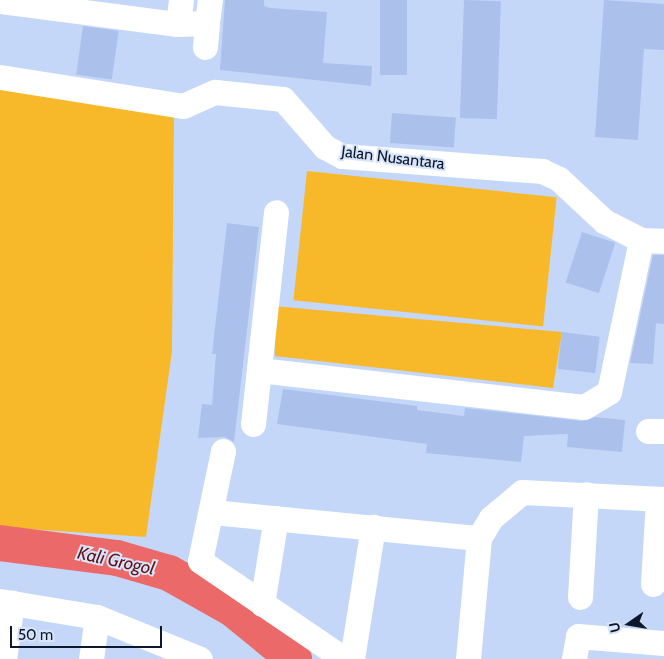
<!DOCTYPE html>
<html>
<head>
<meta charset="utf-8">
<style>
  body { margin:0 }
  #map { position:relative; width:664px; height:659px; overflow:hidden; background:#c5d7f8; font-family:Cabin,sans-serif }
  div>[style] { position:absolute }
  [style*='--x'] { left:calc(var(--x)*1px); top:calc(var(--y)*1px); width:calc(var(--w)*1px); rotate:calc(var(--a)*1deg) }
  .green>* { inset:0; background:#f7b929; transform-origin:0 0 }
  .river>* { height:36px; margin:-18px; padding:0 18px; transform-origin:18px; border-radius:18px; background:#ec6969 }
  .building>* { inset:0; background:#abc1ec; transform-origin:0 0 }
  .minor>* { height:25px; margin:-12.5px; padding:0 12.5px; transform-origin:12.5px; border-radius:12.5px; background:#fff }
  span { translate:-50% -50%; white-space:nowrap; text-align:center; line-height:1.15; -webkit-text-stroke:4px #d8e4fa; paint-order:stroke }
  .street-label { font-size:16px; color:#0e182c }
  .water-label { font-size:18px; color:#620f16; font-style:italic }
  .north { position:absolute; left:604px; top:599px; width:50px; height:50px; -webkit-text-stroke:4px #d8e4fa; paint-order:stroke; rotate:257deg; font-size:14px; font-weight:700; line-height:20px; text-align:center; color:#0e182c }
  .north::after { content:''; display:block; margin:auto; width:18px; height:22px; background:#0e182c; clip-path:polygon(50% 0,100% 100%,50% 72%,0 100%) }
  .scale { position:absolute; left:10px; top:626px; width:152px; height:22px; box-sizing:border-box; border:2px solid #0e182c; border-top:0; padding-left:6px; font-size:15px; line-height:18px; white-space:nowrap; color:#0e182c; -webkit-text-stroke:4px #d8e4fa; paint-order:stroke }
</style>
</head>
<body>
<div id="map">
  <div class="green">
    <div style="clip-path:polygon(0 84px,174px 114px,172px 351px,146px 537px,0 527px)"></div>
    <div style="left:307px;top:171px;width:251px;height:130px;rotate:6deg"></div>
    <div style="clip-path:polygon(273px 306px,562px 332px,553px 388px,275px 356px)"></div>
  </div>
  <div class="river">
    <div style="--x:0;--y:543;--w:118;--a:7.3"></div>
    <div style="--x:117;--y:558;--w:54;--a:16.1"></div>
    <div style="--x:169;--y:573;--w:73;--a:29.4"></div>
    <div style="--x:233;--y:609;--w:79;--a:39.3"></div>
  </div>
  <div class="building">
    <div style="clip-path:polygon(225px 0,264px 0,264px 6px,270px 8px,327px 12px,323px 63px,372px 66px,371px 86px,220px 70px)"></div>
    <div style="left:380px;top:0;width:27px;height:75px"></div>
    <div style="left:464px;top:0;width:37px;height:118px;rotate:2deg"></div>
    <div style="clip-path:polygon(604px 0,664px 4px,664px 50px,644px 49px,638px 140px,595px 137px)"></div>
    <div style="left:83px;top:26px;width:36px;height:49px;rotate:8deg"></div>
    <div style="left:392px;top:113px;width:64px;height:30px;rotate:4deg"></div>
    <div style="clip-path:polygon(227px 223px,259px 227px,234px 442px,225px 437px,198px 438px,202px 404px,212px 405px,216px 354px,212px 354px)"></div>
    <div style="left:582px;top:232px;width:35px;height:53px;rotate:18deg"></div>
    <div style="clip-path:polygon(653px 255px,664px 255px,664px 324px,656px 323px,653px 364px,630px 363px)"></div>
    <div style="left:562px;top:332px;width:38px;height:37px;rotate:7deg"></div>
    <div style="clip-path:polygon(283px 389px,417px 406px,417px 410px,464px 416px,465px 408px,582px 421px,595px 417px,625px 420px,622px 452px,567px 447px,568px 434px,524px 436px,521px 462px,426px 453px,427px 444px,277px 424px)"></div>
  </div>
  <div class="minor">
    <div style="--x:0;--y:1;--w:179;--a:7.4"></div>
    <div style="--x:178;--y:24;--w:24;--a:-83"></div>
    <div style="--x:178;--y:24;--w:29;--a:-2"></div>
    <div style="--x:207;--y:23;--w:23;--a:-83"></div>
    <div style="--x:205;--y:47;--w:24;--a:-85"></div>
    <div style="--x:0;--y:77;--w:185;--a:9"></div>
    <div style="--x:183;--y:106;--w:35;--a:-24"></div>
    <div style="--x:215;--y:92;--w:68;--a:5.9"></div>
    <div style="--x:283;--y:99;--w:64;--a:48.8"></div>
    <div style="--x:325;--y:147;--w:19;--a:28"></div>
    <div style="--x:342;--y:156;--w:201;--a:4.3"></div>
    <div style="--x:542;--y:171;--w:19;--a:25"></div>
    <div style="--x:559;--y:179;--w:62;--a:43"></div>
    <div style="--x:604;--y:221;--w:42;--a:27.2"></div>
    <div style="--x:259;--y:370;--w:327;--a:6.5"></div>
    <div style="--x:584;--y:407;--w:29;--a:-31"></div>
    <div style="--x:609;--y:392;--w:155;--a:-78.1"></div>
    <div style="--x:641;--y:240;--w:23;--a:2"></div>
    <div style="--x:253;--y:424;--w:213;--a:-83.8"></div>
    <div style="--x:648;--y:431;--w:16;--a:0"></div>
    <div style="--x:223;--y:451;--w:112;--a:101.8"></div>
    <div style="--x:200;--y:561;--w:174;--a:34.2"></div>
    <div style="--x:212;--y:512;--w:268;--a:5.6"></div>
    <div style="--x:653;--y:584;--w:84;--a:-86.6"></div>
    <div style="--x:580;--y:597;--w:103;--a:-86.7"></div>
    <div style="--x:0;--y:601;--w:98;--a:9.4"></div>
    <div style="--x:97;--y:617;--w:111;--a:22.2"></div>
    <div style="--x:262;--y:604;--w:87;--a:-80.8"></div>
    <div style="--x:4;--y:659;--w:57;--a:-81.9"></div>
    <div style="--x:91;--y:659;--w:42;--a:-81.9"></div>
    <div style="--x:352;--y:659;--w:134;--a:-81"></div>
    <div style="--x:468;--y:659;--w:121;--a:-84.8"></div>
    <div style="--x:479;--y:538;--w:23;--a:-59"></div>
    <div style="--x:491;--y:518;--w:40;--a:-40"></div>
    <div style="--x:522;--y:492;--w:142;--a:2.8"></div>
    <div style="--x:574;--y:659;--w:23;--a:-80"></div>
    <div style="--x:578;--y:636;--w:86;--a:4.7"></div>
  </div>
  <div class="street-label">
    <span style="left:393px;top:158px;rotate:7deg">Jalan Nusantara</span>
  </div>
  <div class="water-label">
    <span style="left:116px;top:561px;rotate:12deg">Kali Grogol</span>
  </div>
  <div class="north">U</div>
  <div class="scale">50 m</div>
</div>
</body>
</html>
